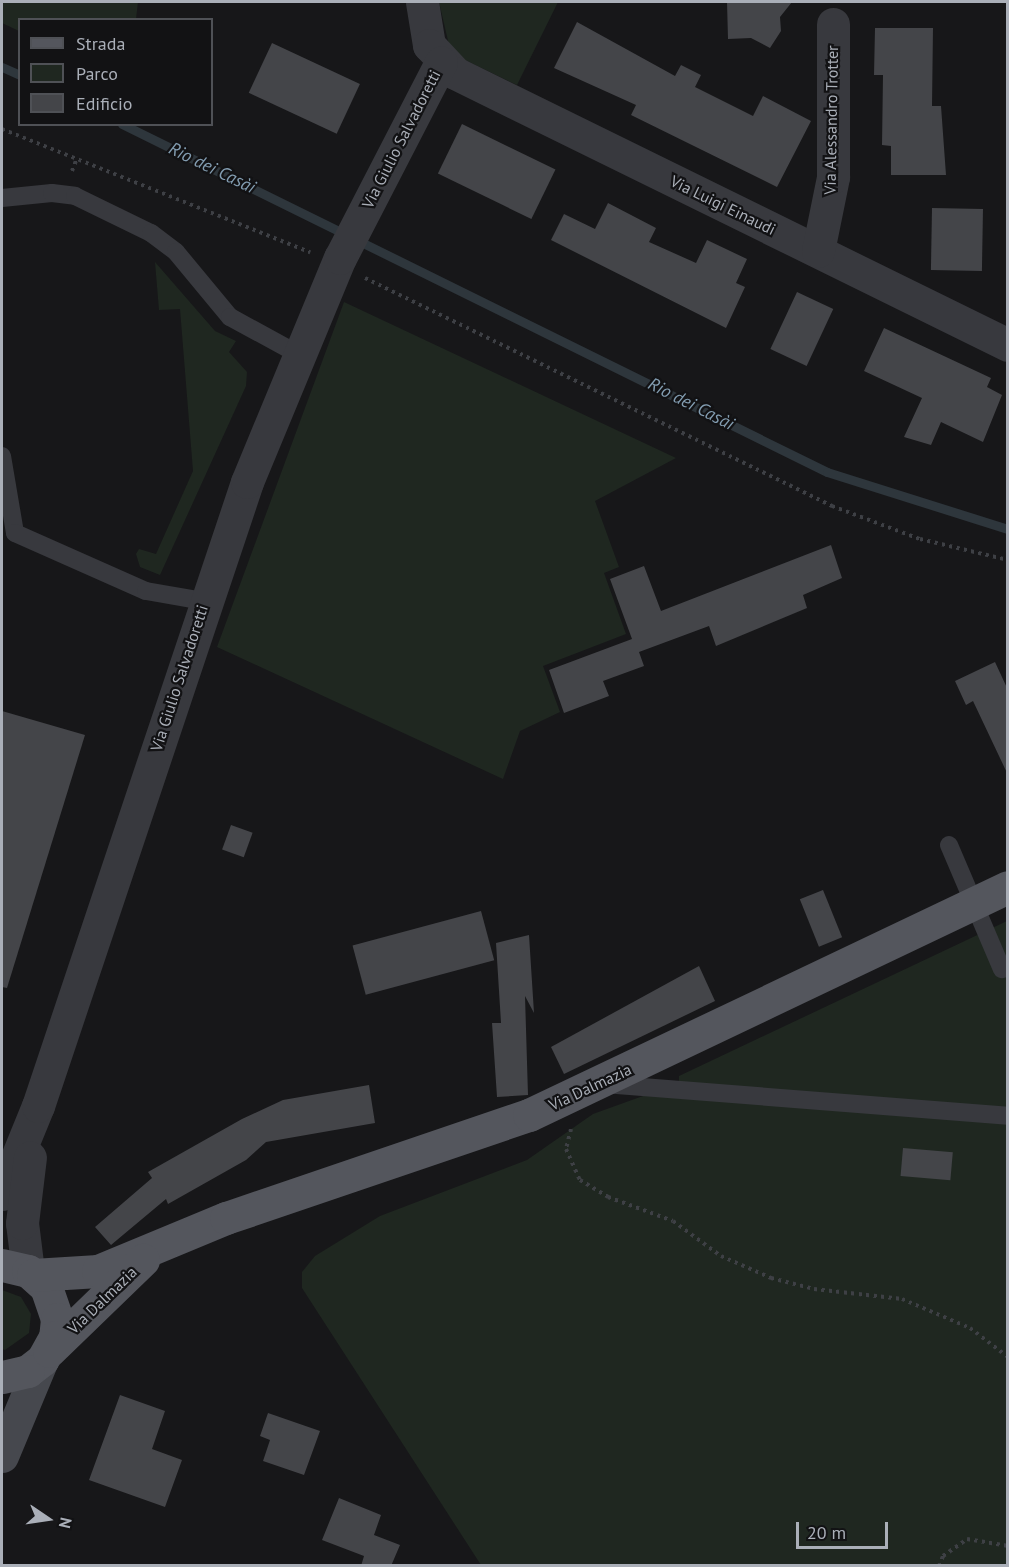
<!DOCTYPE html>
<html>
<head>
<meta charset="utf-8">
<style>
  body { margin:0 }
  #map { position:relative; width:1009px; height:1567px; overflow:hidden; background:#171719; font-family:"PT Sans",sans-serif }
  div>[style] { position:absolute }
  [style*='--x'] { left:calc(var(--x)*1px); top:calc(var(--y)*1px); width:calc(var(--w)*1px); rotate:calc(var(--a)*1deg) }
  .green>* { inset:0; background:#1f2720 }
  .stream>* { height:9px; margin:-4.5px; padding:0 4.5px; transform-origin:4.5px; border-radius:4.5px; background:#2e363c }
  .building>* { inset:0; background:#444549; transform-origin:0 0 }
  .path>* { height:4px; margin-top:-2px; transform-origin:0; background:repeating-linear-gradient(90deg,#3e4045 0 3px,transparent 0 7.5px) }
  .lane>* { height:18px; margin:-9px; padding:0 9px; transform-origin:9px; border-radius:9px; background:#38393e }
  .street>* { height:33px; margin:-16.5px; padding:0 16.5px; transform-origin:16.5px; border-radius:16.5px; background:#38393e }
  .secondary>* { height:33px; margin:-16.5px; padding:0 16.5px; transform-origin:16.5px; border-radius:16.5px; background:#46484e }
  .primary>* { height:33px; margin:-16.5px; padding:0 16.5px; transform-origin:16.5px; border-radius:16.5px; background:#54565d }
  span { translate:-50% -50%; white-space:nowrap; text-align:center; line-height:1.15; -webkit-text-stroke:4.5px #121214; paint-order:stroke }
  .street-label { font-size:16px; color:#aaafb8 }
  .water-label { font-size:18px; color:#839db1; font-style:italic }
  .frame { position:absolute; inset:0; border:3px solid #aaafb8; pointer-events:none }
  .legend { position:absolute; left:18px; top:18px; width:195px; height:108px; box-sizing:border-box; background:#121214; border:2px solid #4f5156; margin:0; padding:8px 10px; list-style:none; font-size:18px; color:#aaafb8 }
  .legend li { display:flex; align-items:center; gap:12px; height:30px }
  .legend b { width:30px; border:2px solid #4f5156 }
  .north { position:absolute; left:18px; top:1489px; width:60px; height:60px; -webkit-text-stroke:4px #121214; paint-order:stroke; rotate:103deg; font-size:16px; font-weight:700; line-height:24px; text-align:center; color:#aaafb8 }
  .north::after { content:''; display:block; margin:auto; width:21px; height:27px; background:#aaafb8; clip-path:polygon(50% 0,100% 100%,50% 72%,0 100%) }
  .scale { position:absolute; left:796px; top:1522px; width:92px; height:27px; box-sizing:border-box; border:3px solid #aaafb8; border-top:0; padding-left:8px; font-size:18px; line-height:21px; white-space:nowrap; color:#aaafb8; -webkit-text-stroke:4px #121214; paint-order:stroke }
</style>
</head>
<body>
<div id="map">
  <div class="green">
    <div style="clip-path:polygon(2px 2px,138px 2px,136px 19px,20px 20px,19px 31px,2px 23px)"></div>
    <div style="clip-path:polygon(439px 2px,558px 2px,517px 85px,463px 59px,449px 45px)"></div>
    <div style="clip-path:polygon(155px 262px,215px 331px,236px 341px,229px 352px,247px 372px,246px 386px,160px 575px,140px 567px,136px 554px,139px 549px,156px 554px,193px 471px,180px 309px,159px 310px)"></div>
    <div style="clip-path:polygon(344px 302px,676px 458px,595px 501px,619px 567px,604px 573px,626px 634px,543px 666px,560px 712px,520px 731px,503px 779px,217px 647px)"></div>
    <div style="clip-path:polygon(1007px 921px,1007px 1565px,481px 1565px,302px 1288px,302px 1272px,315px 1256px,380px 1216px,527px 1160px,593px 1114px,679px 1083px,679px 1076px)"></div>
    <div style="clip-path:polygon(2px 1290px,21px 1297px,31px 1314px,29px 1333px,5px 1350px,2px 1349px)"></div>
  </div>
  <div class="stream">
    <div style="--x:2;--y:67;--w:20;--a:24"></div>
    <div style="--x:122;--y:124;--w:786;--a:26.27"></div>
    <div style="--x:827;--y:472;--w:190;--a:17.5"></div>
  </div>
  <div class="building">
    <div style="clip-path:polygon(727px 2px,792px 2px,780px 17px,781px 31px,770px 48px,751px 38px,728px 39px)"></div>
    <div style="clip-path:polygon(577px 22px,675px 76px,681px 65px,701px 75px,695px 87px,753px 116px,763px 96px,811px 121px,777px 187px,631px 115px,636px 105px,554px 68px)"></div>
    <div style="clip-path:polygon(875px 28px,933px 28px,932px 106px,941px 106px,946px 175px,891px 175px,891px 146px,882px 145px,883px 75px,874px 75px)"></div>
    <div style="left:272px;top:43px;width:97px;height:55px;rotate:25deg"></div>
    <div style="left:462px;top:124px;width:104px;height:55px;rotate:26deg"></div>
    <div style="clip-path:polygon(608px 203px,656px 228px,649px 242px,696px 263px,707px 240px,747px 259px,736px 283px,745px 287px,726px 328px,551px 240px,564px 214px,595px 229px)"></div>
    <div style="left:932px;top:208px;width:51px;height:62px;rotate:1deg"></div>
    <div style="left:797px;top:292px;width:40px;height:63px;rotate:25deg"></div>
    <div style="clip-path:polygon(884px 328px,991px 378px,987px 387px,1002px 395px,983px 442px,941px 422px,931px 445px,904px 437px,922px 398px,864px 371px)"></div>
    <div style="clip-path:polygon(831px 545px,842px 578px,803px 595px,807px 608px,716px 646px,709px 626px,639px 652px,644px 666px,603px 681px,609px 696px,564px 713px,549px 670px,632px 639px,610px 579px,644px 566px,661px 611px)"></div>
    <div style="clip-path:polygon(995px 662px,1008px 690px,1008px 775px,973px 701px,966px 705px,955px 681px)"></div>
    <div style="clip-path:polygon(2px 711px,85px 735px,7px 988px,2px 987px)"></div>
    <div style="left:231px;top:825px;width:23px;height:26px;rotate:20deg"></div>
    <div style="left:823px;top:890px;width:51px;height:25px;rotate:68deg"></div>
    <div style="left:481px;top:911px;width:51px;height:133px;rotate:75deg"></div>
    <div style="clip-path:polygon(529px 935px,534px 1013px,525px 996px,528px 1095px,497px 1097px,492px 1023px,501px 1023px,496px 943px)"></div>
    <div style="clip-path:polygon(699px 966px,715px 1001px,564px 1074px,551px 1047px)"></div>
    <div style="clip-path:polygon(369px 1085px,375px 1123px,266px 1142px,246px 1160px,168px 1204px,166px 1199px,111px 1245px,95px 1227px,152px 1178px,148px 1172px,242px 1119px,283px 1100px)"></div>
    <div style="left:903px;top:1148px;width:50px;height:28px;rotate:5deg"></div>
    <div style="clip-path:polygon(120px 1395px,165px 1411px,152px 1449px,182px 1460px,165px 1507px,89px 1480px)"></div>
    <div style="clip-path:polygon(268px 1413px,320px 1431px,304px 1475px,263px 1461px,270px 1440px,260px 1436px)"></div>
    <div style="clip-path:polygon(339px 1498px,381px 1515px,374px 1535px,400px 1545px,391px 1566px,361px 1566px,364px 1556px,322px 1540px)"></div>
  </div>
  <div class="path">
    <div style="--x:2;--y:129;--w:332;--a:21.8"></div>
    <div style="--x:72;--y:171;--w:14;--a:-69"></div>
    <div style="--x:365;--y:278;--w:520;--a:26.02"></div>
    <div style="--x:832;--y:506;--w:94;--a:20.6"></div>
    <div style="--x:920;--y:539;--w:90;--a:13.4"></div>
    <div style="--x:571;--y:1129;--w:21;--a:104"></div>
    <div style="--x:566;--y:1149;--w:34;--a:66"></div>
    <div style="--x:580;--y:1180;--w:33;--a:31"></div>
    <div style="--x:608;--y:1197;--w:69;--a:20.3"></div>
    <div style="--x:673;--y:1221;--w:59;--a:36.1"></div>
    <div style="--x:721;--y:1256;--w:55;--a:23.7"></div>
    <div style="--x:771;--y:1278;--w:44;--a:14.3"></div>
    <div style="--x:814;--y:1289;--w:89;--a:6.5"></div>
    <div style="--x:902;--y:1299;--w:74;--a:23.1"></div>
    <div style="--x:970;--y:1328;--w:48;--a:37.3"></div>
    <div style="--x:939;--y:1566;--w:11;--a:-68"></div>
    <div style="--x:943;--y:1556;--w:29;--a:-35"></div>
    <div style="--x:967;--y:1539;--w:42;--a:9.7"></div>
  </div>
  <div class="lane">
    <div style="--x:2;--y:198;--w:50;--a:-5.7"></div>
    <div style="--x:52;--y:193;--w:23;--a:7"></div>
    <div style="--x:75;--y:196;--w:85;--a:26"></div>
    <div style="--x:151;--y:233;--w:31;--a:37"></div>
    <div style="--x:176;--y:252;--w:85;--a:50.3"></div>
    <div style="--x:230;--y:317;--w:77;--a:28.6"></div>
    <div style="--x:2;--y:456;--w:78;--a:80.4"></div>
    <div style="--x:15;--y:533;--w:143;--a:23.9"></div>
    <div style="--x:146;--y:591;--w:59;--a:9.8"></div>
    <div style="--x:949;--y:845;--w:135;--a:66.9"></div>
    <div style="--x:604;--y:1084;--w:405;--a:4.5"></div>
  </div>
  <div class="street">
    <div style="--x:422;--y:2;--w:44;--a:80.8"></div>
    <div style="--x:429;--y:45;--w:38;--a:47"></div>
    <div style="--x:455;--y:73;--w:616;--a:26.19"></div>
    <div style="--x:818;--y:251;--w:76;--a:-78.5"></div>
    <div style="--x:833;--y:177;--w:153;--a:-90"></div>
    <div style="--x:2;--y:1194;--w:95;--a:-67.8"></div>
    <div style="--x:38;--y:1106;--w:658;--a:-71.48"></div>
    <div style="--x:247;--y:482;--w:243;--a:-67.5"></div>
    <div style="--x:340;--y:258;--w:220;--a:-62.7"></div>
    <div style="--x:28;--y:1271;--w:48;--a:-97.1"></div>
    <div style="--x:22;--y:1223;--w:66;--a:-83.1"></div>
  </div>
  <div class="secondary">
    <div style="--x:2;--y:1456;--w:104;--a:-67.4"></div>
  </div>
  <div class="primary">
    <div style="--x:2;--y:1265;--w:27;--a:13"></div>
    <div style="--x:28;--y:1271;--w:24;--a:42"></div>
    <div style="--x:46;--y:1287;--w:34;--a:71"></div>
    <div style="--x:57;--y:1319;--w:18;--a:96"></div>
    <div style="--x:55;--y:1337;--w:26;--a:119"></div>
    <div style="--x:42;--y:1360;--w:18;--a:142"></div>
    <div style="--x:28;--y:1371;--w:27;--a:167"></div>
    <div style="--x:33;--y:1275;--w:65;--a:-3.5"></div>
    <div style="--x:98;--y:1271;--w:139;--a:-22.5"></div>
    <div style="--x:226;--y:1218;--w:320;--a:-18.8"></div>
    <div style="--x:529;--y:1115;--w:530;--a:-25.45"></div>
    <div style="--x:49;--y:1351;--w:131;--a:-44.1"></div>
  </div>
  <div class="street-label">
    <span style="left:831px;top:120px;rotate:-89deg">Via Alessandro Trotter</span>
    <span style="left:401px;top:139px;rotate:-63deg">Via Giulio Salvadoretti</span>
    <span style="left:723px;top:205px;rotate:26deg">Via Luigi Einaudi</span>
    <span style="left:179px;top:678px;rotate:-72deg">Via Giulio Salvadoretti</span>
    <span style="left:590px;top:1087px;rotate:-25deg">Via Dalmazia</span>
    <span style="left:102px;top:1300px;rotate:-44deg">Via Dalmazia</span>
  </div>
  <div class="water-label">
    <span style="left:212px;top:168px;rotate:26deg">Rio dei Casài</span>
    <span style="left:691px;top:404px;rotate:27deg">Rio dei Casài</span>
  </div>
  <div class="frame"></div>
  <ul class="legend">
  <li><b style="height:8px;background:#54565d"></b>Strada</li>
  <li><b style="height:16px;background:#1f2720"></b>Parco</li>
  <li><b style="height:16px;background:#444549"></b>Edificio</li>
  </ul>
  <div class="north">N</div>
  <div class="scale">20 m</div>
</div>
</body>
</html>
